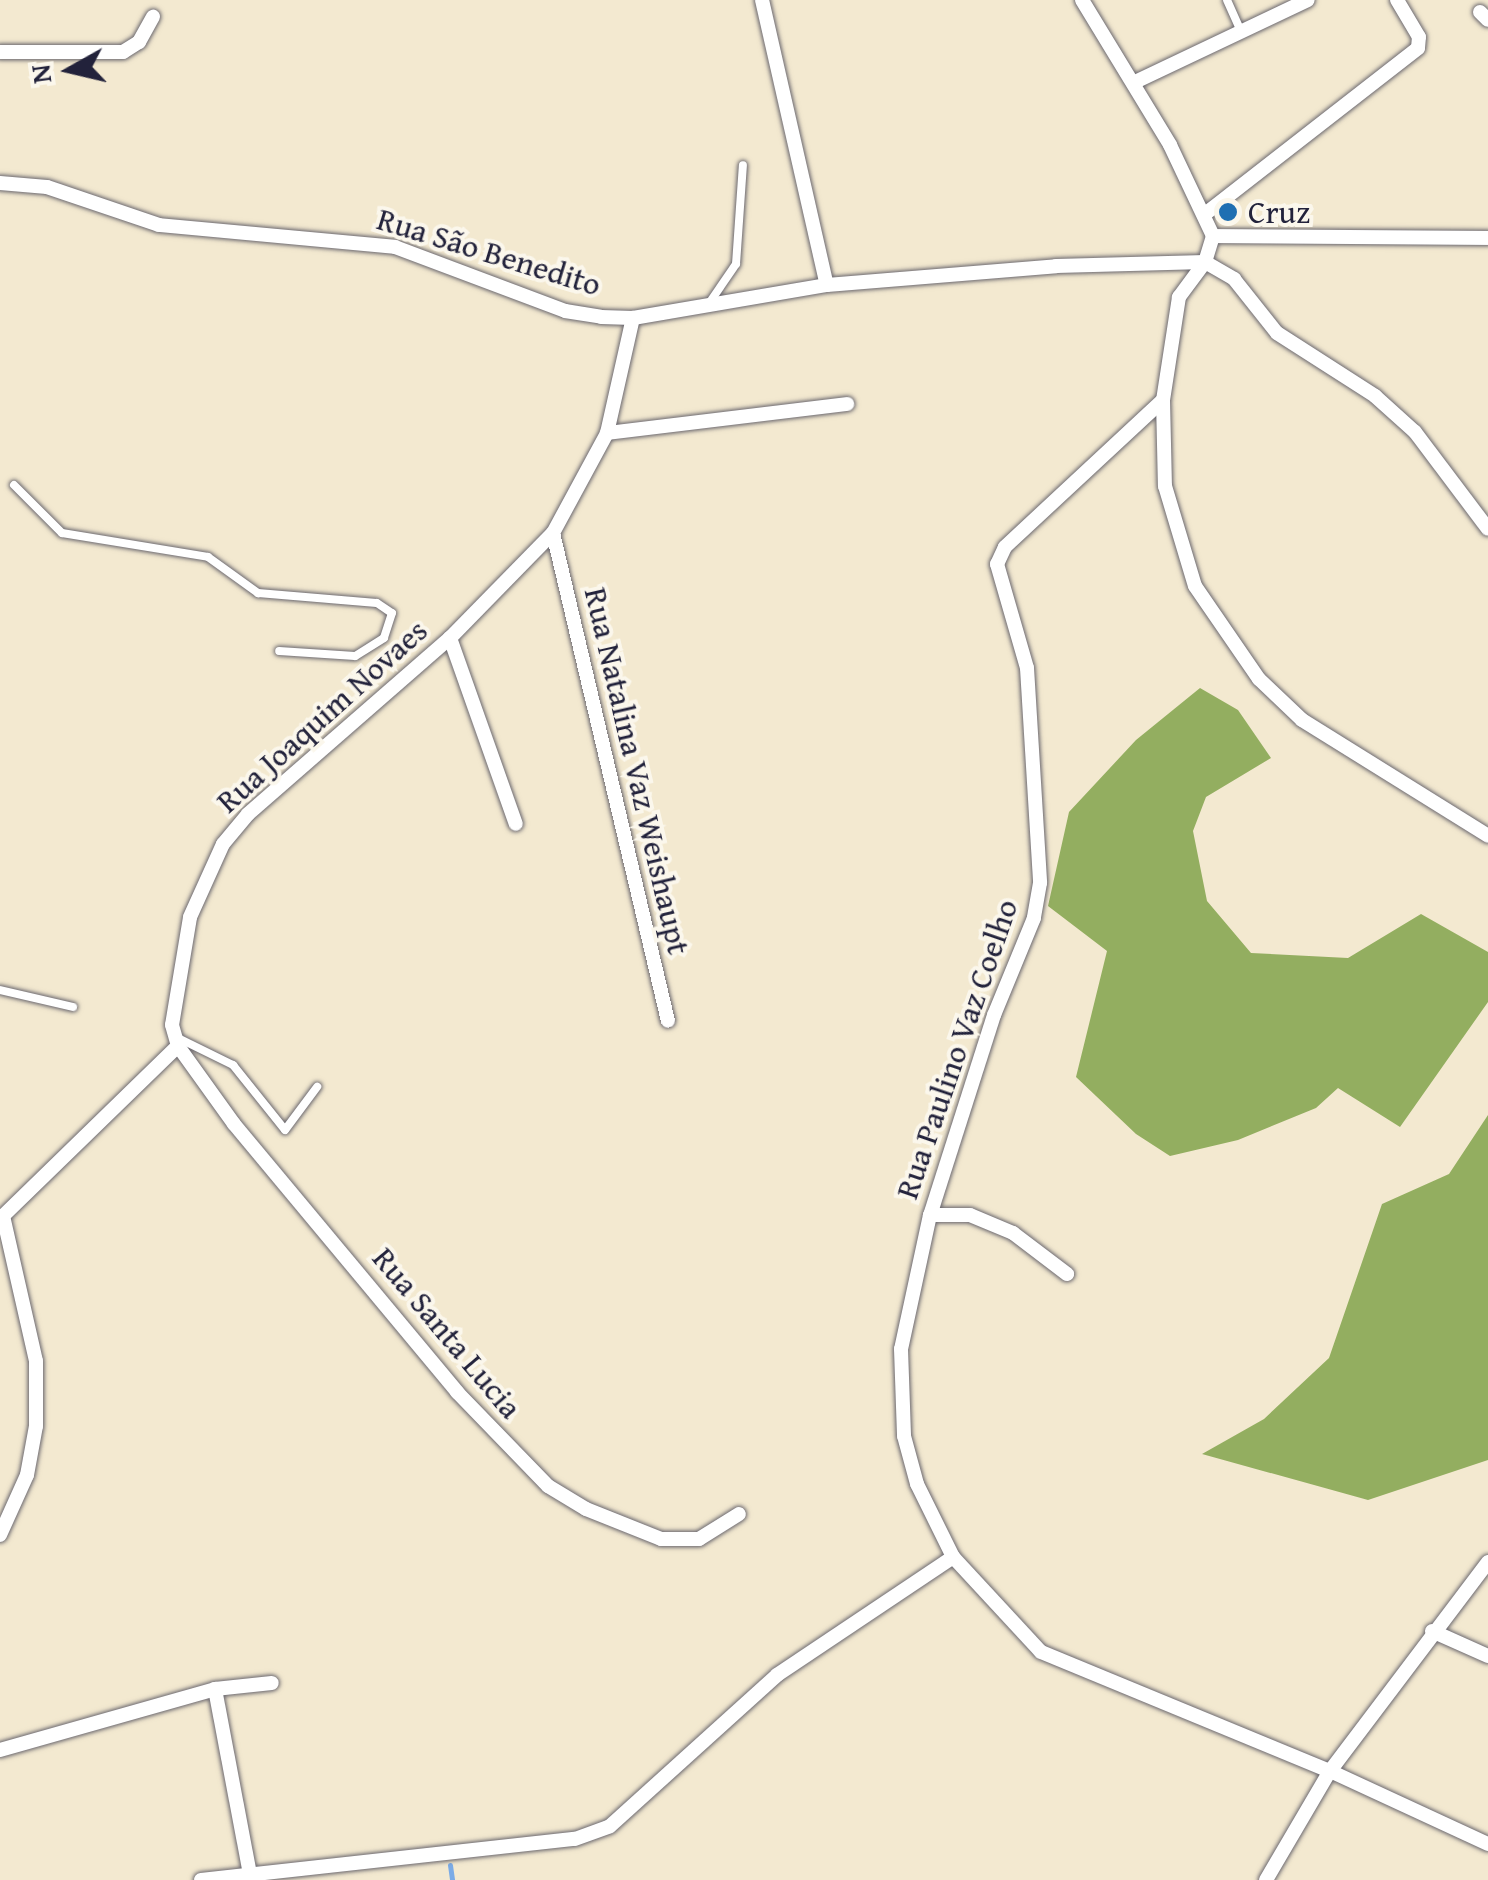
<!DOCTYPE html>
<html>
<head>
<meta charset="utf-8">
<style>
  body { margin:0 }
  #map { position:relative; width:1488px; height:1880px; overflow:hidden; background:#f3e9d0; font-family:"Gentium Book Plus",serif }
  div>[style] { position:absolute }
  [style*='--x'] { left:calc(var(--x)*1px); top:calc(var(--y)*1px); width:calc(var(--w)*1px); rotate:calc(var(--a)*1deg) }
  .forest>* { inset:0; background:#93ae60 }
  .stream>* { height:5px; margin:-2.5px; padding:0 2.5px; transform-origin:2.5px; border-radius:2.5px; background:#7babe6 }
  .roads { filter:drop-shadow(0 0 2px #6b686f) drop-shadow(0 0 2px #6b686f) }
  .service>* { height:8px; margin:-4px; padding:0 4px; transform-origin:4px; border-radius:4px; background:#fff }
  .minor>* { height:14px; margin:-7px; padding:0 7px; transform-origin:7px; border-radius:7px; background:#fff }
  .dots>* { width:28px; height:28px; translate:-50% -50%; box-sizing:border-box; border:5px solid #fbf7ec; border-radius:50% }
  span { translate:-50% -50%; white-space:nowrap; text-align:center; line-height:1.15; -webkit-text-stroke:8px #fbf7ec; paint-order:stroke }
  .poi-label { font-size:32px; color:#22223b }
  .left { translate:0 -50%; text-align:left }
  .street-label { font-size:32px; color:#22223b }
  .north { position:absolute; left:20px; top:20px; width:100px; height:100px; -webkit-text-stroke:8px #fbf7ec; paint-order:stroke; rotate:262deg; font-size:28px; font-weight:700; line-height:40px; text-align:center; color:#22223b }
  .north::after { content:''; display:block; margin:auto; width:35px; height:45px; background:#22223b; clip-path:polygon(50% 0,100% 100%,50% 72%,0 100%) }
</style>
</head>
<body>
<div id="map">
  <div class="forest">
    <div style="clip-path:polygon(1200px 688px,1238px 710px,1271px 758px,1206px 797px,1193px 831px,1207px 901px,1251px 953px,1348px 958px,1421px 914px,1488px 952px,1488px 1002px,1400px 1127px,1338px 1088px,1316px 1108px,1238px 1140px,1170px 1156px,1136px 1134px,1076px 1077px,1107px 951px,1048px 906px,1069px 812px,1136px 740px)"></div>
    <div style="clip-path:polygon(1488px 1115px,1488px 1460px,1368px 1500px,1202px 1454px,1264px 1419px,1329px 1358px,1382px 1204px,1449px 1174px)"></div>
  </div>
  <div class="stream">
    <div style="--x:450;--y:1865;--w:15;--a:82"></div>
  </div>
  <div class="roads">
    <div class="service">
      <div style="--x:1227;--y:0;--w:30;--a:66"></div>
      <div style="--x:710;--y:302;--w:46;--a:-55.6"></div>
      <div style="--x:736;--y:264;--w:99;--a:-86"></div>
      <div style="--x:14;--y:485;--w:68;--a:45"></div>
      <div style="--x:62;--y:533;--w:148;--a:9.3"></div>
      <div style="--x:208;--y:557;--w:62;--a:35.8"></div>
      <div style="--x:258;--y:593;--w:119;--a:4.8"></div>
      <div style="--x:377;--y:603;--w:18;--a:34"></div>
      <div style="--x:392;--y:613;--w:26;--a:108"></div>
      <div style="--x:384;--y:638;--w:34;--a:148"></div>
      <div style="--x:355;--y:656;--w:76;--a:-176.2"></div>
      <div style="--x:0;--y:990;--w:75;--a:13.1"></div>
      <div style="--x:176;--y:1037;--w:64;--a:26.2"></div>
      <div style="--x:233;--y:1065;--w:83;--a:51.3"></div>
      <div style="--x:285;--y:1130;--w:54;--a:-53.3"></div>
    </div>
    <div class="minor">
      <div style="--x:762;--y:0;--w:292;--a:77.2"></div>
      <div style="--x:1082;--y:0;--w:170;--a:58.7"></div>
      <div style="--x:1170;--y:145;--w:101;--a:64.7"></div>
      <div style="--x:1213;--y:236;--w:27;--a:107"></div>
      <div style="--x:1205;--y:262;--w:44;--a:126.6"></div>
      <div style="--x:1179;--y:297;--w:104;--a:98.8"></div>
      <div style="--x:1163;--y:400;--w:86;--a:88.7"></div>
      <div style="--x:1165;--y:486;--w:104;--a:73.3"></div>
      <div style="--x:1195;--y:586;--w:113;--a:55.5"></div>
      <div style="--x:1259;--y:679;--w:59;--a:43.6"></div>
      <div style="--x:1302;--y:720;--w:219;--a:31.9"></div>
      <div style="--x:1480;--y:12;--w:11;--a:45"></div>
      <div style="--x:0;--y:52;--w:123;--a:0"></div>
      <div style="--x:123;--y:52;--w:19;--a:-32"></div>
      <div style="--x:139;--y:42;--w:29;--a:-61"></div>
      <div style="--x:1135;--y:82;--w:191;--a:-25.4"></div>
      <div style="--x:0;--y:183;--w:47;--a:4.9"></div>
      <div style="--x:47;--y:187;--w:118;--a:18.7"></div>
      <div style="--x:159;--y:225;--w:237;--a:5.3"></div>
      <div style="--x:395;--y:247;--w:182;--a:20.6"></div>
      <div style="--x:565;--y:311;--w:36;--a:9"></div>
      <div style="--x:601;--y:317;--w:32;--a:2"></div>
      <div style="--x:633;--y:318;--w:197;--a:-9.7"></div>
      <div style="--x:827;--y:285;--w:230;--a:-4.7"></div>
      <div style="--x:1056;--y:266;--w:149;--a:-1.5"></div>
      <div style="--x:1205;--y:262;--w:34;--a:30"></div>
      <div style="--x:1234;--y:279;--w:69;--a:51.5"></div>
      <div style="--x:1277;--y:333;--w:117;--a:32.7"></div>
      <div style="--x:1375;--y:396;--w:54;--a:42"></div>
      <div style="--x:1415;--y:432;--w:121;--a:53"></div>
      <div style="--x:1205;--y:214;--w:270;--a:-37.9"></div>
      <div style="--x:1418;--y:48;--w:11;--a:-85"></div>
      <div style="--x:1419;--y:37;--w:43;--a:-120.7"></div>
      <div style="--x:1213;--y:236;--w:275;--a:0.4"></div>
      <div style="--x:1163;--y:400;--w:216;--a:137.1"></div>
      <div style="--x:1005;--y:547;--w:19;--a:115"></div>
      <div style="--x:997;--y:564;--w:108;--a:73.9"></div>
      <div style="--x:1027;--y:668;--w:215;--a:86.5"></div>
      <div style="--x:1040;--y:883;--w:36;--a:100"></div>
      <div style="--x:1034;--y:918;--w:105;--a:112.4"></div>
      <div style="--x:994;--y:1015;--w:210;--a:107.7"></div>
      <div style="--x:930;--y:1215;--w:137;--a:102.2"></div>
      <div style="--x:901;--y:1349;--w:87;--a:88"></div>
      <div style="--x:904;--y:1436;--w:50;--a:74.8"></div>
      <div style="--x:917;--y:1484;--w:81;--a:63.7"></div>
      <div style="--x:953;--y:1557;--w:129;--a:47.2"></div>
      <div style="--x:1041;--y:1652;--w:313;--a:22.4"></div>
      <div style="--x:1330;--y:1771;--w:174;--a:24.8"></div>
      <div style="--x:607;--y:433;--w:242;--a:-6.9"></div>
      <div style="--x:553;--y:533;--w:501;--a:76.74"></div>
      <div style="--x:450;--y:638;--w:197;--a:70.5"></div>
      <div style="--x:178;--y:1046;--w:96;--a:54.3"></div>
      <div style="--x:234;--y:1124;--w:349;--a:50.2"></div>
      <div style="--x:457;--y:1392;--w:131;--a:45.9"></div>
      <div style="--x:548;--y:1486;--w:44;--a:31.2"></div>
      <div style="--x:586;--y:1509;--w:81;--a:21.8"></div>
      <div style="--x:661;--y:1539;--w:38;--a:0"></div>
      <div style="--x:699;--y:1539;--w:47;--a:-32"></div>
      <div style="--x:930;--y:1215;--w:40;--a:0"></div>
      <div style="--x:970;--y:1215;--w:47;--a:22.7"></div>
      <div style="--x:1013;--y:1233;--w:68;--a:37.2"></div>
      <div style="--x:0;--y:1535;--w:66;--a:-65.8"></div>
      <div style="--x:27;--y:1475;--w:50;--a:-79.6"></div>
      <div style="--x:36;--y:1426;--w:65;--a:-90"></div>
      <div style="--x:36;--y:1361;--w:149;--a:-102.8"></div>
      <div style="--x:3;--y:1216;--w:244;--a:-44.2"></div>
      <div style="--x:178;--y:1046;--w:22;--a:-106"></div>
      <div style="--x:172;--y:1025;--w:109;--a:-80.5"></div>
      <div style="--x:190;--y:917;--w:80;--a:-65.7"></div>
      <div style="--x:223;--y:844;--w:39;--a:-50"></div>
      <div style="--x:248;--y:814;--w:268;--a:-41.1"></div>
      <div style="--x:450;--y:638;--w:147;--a:-45.6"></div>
      <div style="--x:553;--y:533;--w:114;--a:-61.6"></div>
      <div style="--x:607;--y:433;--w:118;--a:-77.3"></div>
      <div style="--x:1432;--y:1631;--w:61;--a:24.1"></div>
      <div style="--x:215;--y:1689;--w:193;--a:79.3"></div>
      <div style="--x:0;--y:1750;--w:223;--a:-15.8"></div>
      <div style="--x:215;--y:1689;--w:57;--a:-6"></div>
      <div style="--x:201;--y:1880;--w:376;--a:-6.3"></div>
      <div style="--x:575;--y:1839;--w:37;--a:-20"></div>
      <div style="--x:610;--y:1826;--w:225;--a:-42.1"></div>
      <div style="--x:777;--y:1675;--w:212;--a:-33.8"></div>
      <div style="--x:1266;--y:1880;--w:126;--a:-59.6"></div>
      <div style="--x:1330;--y:1771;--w:262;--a:-52.9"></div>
    </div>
  </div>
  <div class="dots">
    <div style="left:1228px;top:212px;background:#1f6fb2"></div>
  </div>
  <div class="poi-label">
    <span class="left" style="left:1248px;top:212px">Cruz</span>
  </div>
  <div class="street-label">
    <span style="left:489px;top:252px;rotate:17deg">Rua São Benedito</span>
    <span style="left:322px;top:716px;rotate:-42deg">Rua Joaquim Novaes</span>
    <span style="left:637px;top:771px;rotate:77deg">Rua Natalina Vaz Weishaupt</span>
    <span style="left:957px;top:1049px;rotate:-71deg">Rua Paulino Vaz Coelho</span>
    <span style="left:447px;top:1333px;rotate:50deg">Rua Santa Lucia</span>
  </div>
  <div class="north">N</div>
</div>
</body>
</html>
